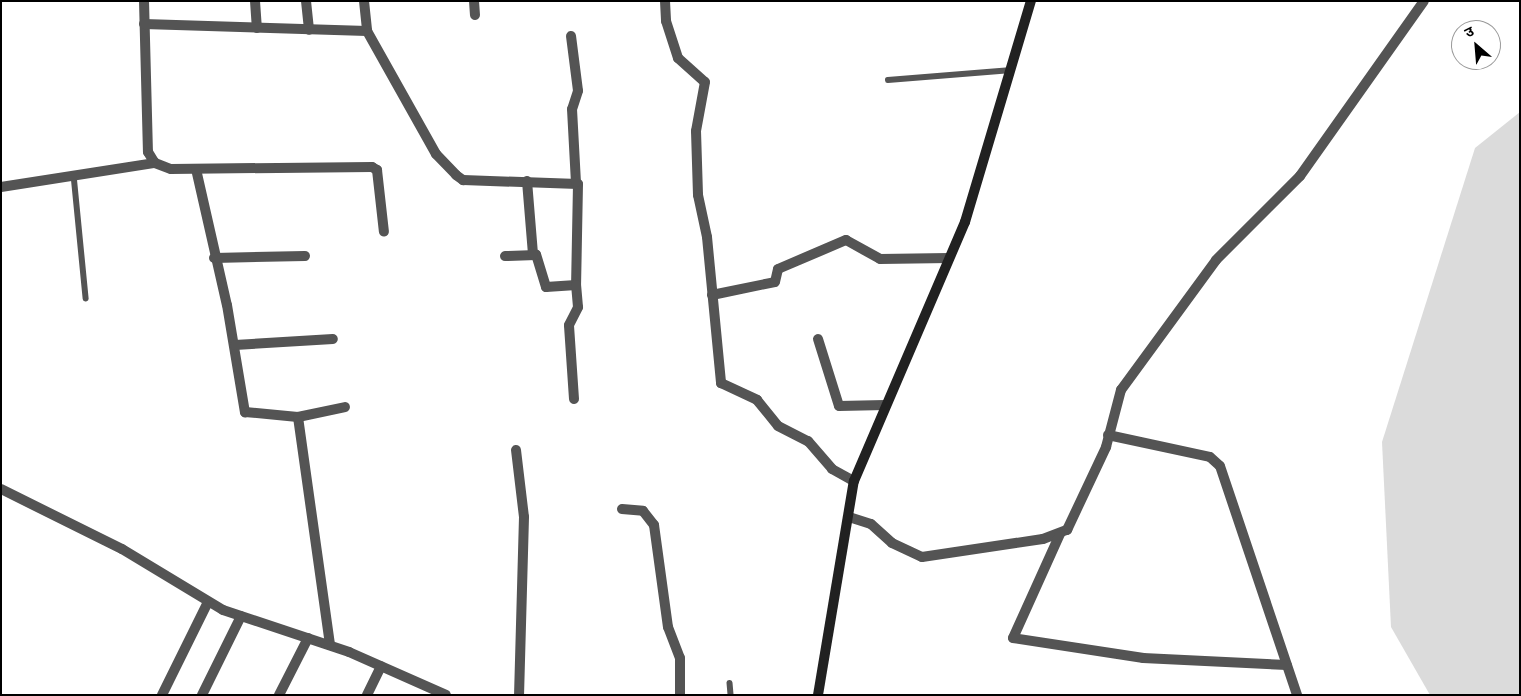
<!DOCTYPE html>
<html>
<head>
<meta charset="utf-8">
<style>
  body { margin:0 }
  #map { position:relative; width:1521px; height:696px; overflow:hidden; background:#fff; font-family:"Varela Round","Noto Sans Devanagari",sans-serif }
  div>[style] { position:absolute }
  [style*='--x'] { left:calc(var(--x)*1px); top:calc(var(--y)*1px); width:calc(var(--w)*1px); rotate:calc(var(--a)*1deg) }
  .green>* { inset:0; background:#dbdbdb }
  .lane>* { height:5.5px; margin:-2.75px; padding:0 2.75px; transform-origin:2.75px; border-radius:2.75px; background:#545454 }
  .street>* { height:10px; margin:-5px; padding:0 5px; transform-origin:5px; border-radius:5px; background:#545454 }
  .secondary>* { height:10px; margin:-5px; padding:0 5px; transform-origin:5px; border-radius:5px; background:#212121 }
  span { translate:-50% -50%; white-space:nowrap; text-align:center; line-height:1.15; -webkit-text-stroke:5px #fff; paint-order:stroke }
  .frame { position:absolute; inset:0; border:2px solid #000; pointer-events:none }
  .north { position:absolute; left:1451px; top:20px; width:50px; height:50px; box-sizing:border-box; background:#fff; border:1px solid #999; border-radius:50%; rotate:333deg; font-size:14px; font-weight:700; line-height:20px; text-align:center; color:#000 }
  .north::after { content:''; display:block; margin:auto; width:18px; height:22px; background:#000; clip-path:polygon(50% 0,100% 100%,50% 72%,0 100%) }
</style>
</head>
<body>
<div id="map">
  <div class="green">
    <div style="clip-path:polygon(1520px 112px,1520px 695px,1430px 695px,1391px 627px,1382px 442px,1475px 148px)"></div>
  </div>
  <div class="lane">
    <div style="--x:888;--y:80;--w:124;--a:-4.6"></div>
    <div style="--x:74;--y:175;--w:124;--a:84.4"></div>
    <div style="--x:730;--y:683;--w:12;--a:85"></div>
  </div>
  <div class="street">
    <div style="--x:144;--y:1;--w:151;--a:88.5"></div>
    <div style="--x:148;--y:152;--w:13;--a:58"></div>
    <div style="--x:155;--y:163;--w:17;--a:21"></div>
    <div style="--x:171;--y:169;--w:201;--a:-0.6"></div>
    <div style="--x:372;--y:167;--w:6;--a:31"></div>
    <div style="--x:377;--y:170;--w:62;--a:83.6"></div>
    <div style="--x:255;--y:1;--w:27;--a:86"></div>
    <div style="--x:306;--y:1;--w:29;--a:84"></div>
    <div style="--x:364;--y:1;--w:30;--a:84"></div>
    <div style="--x:367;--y:31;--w:141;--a:60.7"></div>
    <div style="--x:436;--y:154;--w:29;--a:46"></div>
    <div style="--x:456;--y:175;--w:9;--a:36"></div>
    <div style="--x:463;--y:180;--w:115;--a:2"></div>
    <div style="--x:578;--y:184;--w:101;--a:91.1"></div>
    <div style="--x:576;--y:285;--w:30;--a:176"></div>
    <div style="--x:546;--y:287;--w:34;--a:-107"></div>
    <div style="--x:536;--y:255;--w:31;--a:178"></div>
    <div style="--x:474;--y:1;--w:14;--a:86"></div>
    <div style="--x:665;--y:1;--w:20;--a:87"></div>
    <div style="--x:666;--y:21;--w:39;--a:72"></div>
    <div style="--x:678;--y:58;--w:36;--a:42"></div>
    <div style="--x:705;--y:82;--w:50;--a:100.4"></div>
    <div style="--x:696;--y:131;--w:64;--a:88.2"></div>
    <div style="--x:698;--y:195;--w:43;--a:77.9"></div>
    <div style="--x:707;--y:237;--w:147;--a:84.5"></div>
    <div style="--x:721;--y:383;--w:40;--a:25"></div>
    <div style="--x:757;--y:400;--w:33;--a:51"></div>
    <div style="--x:778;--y:426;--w:34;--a:27"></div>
    <div style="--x:808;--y:441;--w:37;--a:49"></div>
    <div style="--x:832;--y:469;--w:25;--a:29"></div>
    <div style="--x:144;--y:24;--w:223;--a:1.8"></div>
    <div style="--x:571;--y:36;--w:55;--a:82.7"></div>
    <div style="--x:578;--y:91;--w:19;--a:108"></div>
    <div style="--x:572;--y:109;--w:73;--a:86.9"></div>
    <div style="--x:196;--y:169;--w:139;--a:77.2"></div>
    <div style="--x:227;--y:305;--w:109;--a:80.5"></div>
    <div style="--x:245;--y:412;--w:53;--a:5.4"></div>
    <div style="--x:298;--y:417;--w:230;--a:82"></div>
    <div style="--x:527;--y:181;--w:73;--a:85.3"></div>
    <div style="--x:1;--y:187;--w:156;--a:-8.9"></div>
    <div style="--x:214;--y:258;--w:91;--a:-1.3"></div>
    <div style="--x:712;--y:295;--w:64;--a:-11.7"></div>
    <div style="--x:775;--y:282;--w:13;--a:-77"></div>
    <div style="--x:778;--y:269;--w:74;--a:-23.1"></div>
    <div style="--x:846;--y:240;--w:39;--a:29"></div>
    <div style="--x:880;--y:259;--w:69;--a:-0.8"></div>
    <div style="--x:818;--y:339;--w:70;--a:72.6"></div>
    <div style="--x:839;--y:406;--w:46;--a:-1.2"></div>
    <div style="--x:235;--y:345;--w:98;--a:-3.5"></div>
    <div style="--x:574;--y:399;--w:74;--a:-93.9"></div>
    <div style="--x:569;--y:325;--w:20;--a:-63"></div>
    <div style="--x:578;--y:307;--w:22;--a:-95"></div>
    <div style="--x:298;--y:417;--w:48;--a:-12"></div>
    <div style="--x:1108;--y:435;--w:104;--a:12.2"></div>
    <div style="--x:1210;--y:457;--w:13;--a:42"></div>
    <div style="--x:1220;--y:466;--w:242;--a:71.4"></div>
    <div style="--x:516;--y:450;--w:67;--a:83.2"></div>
    <div style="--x:524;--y:517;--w:178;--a:91.6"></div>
    <div style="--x:1;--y:489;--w:135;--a:26.4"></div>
    <div style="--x:122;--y:549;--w:118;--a:31.1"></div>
    <div style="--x:223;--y:610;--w:133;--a:18.4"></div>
    <div style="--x:349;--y:652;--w:106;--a:23.9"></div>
    <div style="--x:622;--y:509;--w:21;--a:5"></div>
    <div style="--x:643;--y:511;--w:18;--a:52"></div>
    <div style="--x:654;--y:525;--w:103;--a:82.2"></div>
    <div style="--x:668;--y:627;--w:33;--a:69"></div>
    <div style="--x:680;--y:658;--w:37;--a:90"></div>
    <div style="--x:849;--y:517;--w:23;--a:18"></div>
    <div style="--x:871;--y:524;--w:28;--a:42"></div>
    <div style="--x:892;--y:543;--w:33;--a:25"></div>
    <div style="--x:922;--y:557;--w:122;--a:-8.5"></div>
    <div style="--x:1043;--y:539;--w:26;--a:-21"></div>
    <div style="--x:1067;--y:530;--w:92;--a:-64.8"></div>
    <div style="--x:1106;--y:447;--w:59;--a:-75.3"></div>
    <div style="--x:1121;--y:390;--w:161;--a:-53.8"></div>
    <div style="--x:1216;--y:260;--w:119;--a:-45"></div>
    <div style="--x:1300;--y:176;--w:214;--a:-54.7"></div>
    <div style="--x:1060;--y:534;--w:114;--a:114.3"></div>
    <div style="--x:1013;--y:638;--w:132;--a:8.7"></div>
    <div style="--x:1143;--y:658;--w:144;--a:2.8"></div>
    <div style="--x:162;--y:695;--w:104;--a:-63.7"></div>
    <div style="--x:202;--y:695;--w:88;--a:-63.7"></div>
    <div style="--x:279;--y:695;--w:64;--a:-63"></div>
    <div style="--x:367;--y:695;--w:32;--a:-64"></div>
  </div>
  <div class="secondary">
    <div style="--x:818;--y:695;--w:217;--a:-80.5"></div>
    <div style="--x:854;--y:481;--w:282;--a:-66.8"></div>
    <div style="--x:965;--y:222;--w:231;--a:-73.4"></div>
  </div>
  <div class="frame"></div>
  <div class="north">उ</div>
</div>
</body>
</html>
